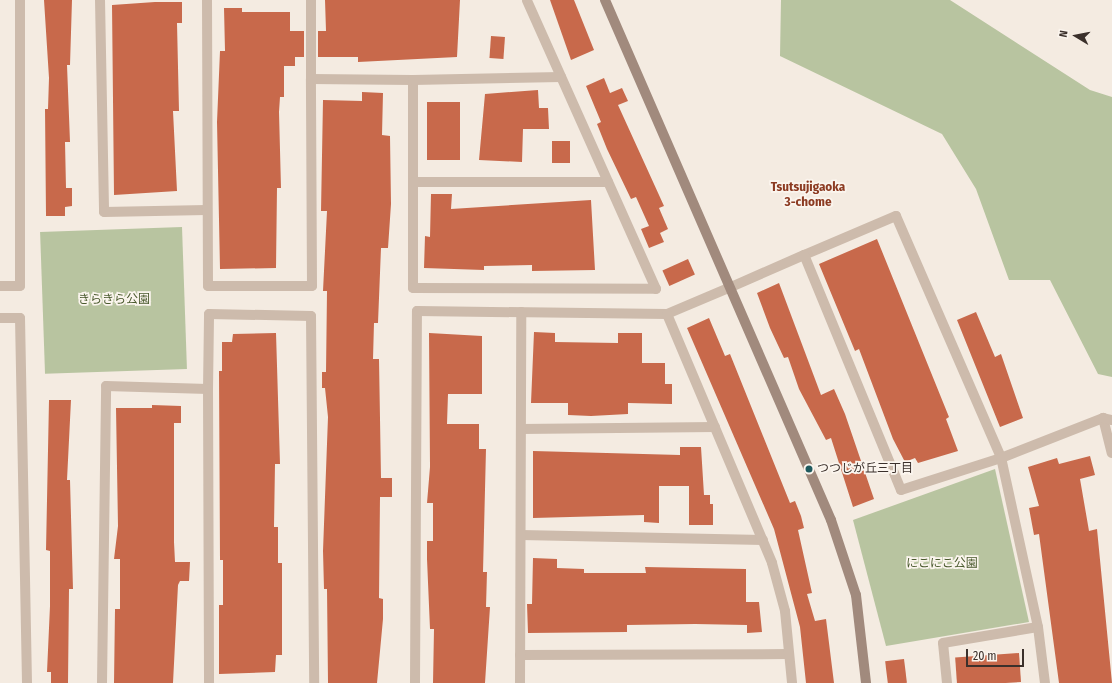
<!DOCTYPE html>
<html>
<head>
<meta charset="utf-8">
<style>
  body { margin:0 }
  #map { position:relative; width:1112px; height:683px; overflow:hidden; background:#f4ebe1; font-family:"Fira Sans Condensed","Noto Sans JP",sans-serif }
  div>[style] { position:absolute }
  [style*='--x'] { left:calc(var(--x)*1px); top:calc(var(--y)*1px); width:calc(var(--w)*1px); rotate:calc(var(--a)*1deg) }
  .green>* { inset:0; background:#b8c4a0; transform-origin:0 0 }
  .building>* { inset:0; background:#c8694b; transform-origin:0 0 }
  .street>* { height:10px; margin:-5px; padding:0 5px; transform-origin:5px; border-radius:5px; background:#cdbbac }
  .secondary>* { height:10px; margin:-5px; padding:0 5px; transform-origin:5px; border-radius:5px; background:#a18a7d }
  .dots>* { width:11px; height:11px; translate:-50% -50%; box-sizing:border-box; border:2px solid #fbf5ee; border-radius:50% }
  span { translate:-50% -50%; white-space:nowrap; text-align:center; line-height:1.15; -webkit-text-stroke:3.5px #fbf5ee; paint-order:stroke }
  .park-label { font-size:12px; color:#4a5a2e }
  .poi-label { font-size:12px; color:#3b302b }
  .left { translate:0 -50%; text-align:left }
  .neighbourhood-label { font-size:13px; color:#8c3b22; font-weight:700 }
  .north { position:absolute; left:1056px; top:16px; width:40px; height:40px; -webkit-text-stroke:3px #fbf5ee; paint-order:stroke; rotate:280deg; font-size:11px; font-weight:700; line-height:16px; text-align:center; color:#3b302b }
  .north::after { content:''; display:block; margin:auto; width:14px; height:18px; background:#3b302b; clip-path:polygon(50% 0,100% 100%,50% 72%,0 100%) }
  .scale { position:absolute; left:966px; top:649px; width:58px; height:18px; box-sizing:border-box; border:2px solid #3b302b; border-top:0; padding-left:5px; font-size:12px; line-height:14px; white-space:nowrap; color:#3b302b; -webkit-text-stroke:3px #fbf5ee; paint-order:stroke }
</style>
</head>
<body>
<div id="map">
  <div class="green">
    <div style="clip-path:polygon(781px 0,950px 0,1090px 90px,1112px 97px,1112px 377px,1098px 374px,1050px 280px,1009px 280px,976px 189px,942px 134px,780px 56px)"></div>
    <div style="left:182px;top:227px;width:142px;height:142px;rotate:88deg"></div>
    <div style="clip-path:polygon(995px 469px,1029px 622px,886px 646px,853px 520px)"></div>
  </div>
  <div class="building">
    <div style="clip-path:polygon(44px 0,72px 0,70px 65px,67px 65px,70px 142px,65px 142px,66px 188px,72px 188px,72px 206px,65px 207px,65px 216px,46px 216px,45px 109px,48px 109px,49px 78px)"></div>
    <div style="clip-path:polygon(325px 0,460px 0,457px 57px,358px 62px,358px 57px,318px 57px,318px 31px,326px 31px)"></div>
    <div style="clip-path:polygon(550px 0,574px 0,594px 50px,571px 60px)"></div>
    <div style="clip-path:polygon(155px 2px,182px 2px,182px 23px,177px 23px,179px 111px,173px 111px,177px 191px,114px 195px,112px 5px)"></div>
    <div style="clip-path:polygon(224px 8px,242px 8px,242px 12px,290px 12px,290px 31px,304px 31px,304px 57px,295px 57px,295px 66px,284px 66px,284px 97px,280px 97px,279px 112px,281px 188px,277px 188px,276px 268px,220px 269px,217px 122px,220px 51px,225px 51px)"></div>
    <div style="left:491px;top:36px;width:14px;height:22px;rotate:4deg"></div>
    <div style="clip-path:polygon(604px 78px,610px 93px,622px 88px,628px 101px,618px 105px,664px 206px,659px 208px,668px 229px,660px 233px,664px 242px,649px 248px,641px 229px,649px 226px,636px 197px,631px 199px,607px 149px,597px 124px,601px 122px,586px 86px)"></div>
    <div style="clip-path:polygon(538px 90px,539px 108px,548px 108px,549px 129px,523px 129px,522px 162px,479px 160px,485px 94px)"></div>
    <div style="clip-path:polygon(362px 92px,383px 93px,382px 135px,390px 136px,391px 204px,388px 248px,381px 248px,378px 323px,374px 323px,373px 359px,379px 359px,381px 478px,392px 478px,392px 497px,380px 497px,379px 598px,383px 599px,383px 619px,377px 683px,328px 683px,327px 589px,324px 589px,323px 551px,328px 417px,325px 388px,322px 388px,322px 372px,326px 372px,327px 291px,323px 291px,327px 211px,321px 211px,323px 100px,362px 101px)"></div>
    <div style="left:427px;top:102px;width:33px;height:58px"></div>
    <div style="left:552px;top:141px;width:18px;height:22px"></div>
    <div style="clip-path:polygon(431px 194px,452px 194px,451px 209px,591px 200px,595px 270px,532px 271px,532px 265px,484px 266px,484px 270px,424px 268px,425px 236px,430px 237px)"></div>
    <div style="clip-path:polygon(877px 239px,949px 417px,946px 419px,958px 451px,918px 463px,915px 458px,905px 462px,893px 439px,859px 349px,855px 351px,819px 264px)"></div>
    <div style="left:688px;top:259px;width:17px;height:28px;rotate:66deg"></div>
    <div style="clip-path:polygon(779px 283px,821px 395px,834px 389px,845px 414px,874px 499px,853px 507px,831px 438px,826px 440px,799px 389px,788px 357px,784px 358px,770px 328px,757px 293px)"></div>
    <div style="clip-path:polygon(976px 312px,995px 357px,1001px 354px,1023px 418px,1000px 427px,957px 320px)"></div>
    <div style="clip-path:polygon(709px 318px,725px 356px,730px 354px,790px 503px,795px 501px,801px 516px,804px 528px,798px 530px,812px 593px,807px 594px,815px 621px,826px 619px,834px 683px,806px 683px,800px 627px,774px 529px,687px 328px)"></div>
    <div style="clip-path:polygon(534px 332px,555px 333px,555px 342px,618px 343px,618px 333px,642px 333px,642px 363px,665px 363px,665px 384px,672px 384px,672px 404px,628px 403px,628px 414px,591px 416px,568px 415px,568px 403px,531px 403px)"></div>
    <div style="clip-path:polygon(276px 333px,280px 464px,275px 464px,274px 527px,278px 527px,278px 563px,282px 563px,282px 655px,276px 655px,275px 672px,219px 674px,219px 605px,223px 605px,223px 560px,220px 560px,219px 371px,222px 371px,222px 342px,232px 342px,233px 334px)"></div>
    <div style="clip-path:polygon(429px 333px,482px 336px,482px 394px,448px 394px,447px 424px,479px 424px,479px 449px,486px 449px,483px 572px,487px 572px,486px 607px,490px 607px,485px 683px,433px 683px,434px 629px,430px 629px,427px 559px,427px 541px,433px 541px,433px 503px,427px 503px,430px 467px)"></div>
    <div style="clip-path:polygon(49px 400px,71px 400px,67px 480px,70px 480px,73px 589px,69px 589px,68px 683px,51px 683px,51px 672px,47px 672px,50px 606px,50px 551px,46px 550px)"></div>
    <div style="clip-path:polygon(152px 405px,181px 406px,181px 423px,174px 423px,174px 542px,175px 562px,190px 562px,189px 581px,180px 581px,178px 585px,173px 683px,114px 683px,115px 609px,120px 609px,120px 559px,114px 559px,118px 526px,116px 408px,152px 408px)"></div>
    <div style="clip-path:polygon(680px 447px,701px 447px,704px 495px,710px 495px,710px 504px,713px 504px,713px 525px,689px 525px,689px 486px,659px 486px,659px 523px,644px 522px,644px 515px,533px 518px,533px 451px,680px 455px)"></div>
    <div style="clip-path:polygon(1090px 456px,1095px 475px,1080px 479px,1089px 531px,1097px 529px,1112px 683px,1059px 683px,1039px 534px,1034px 535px,1029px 508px,1039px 506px,1028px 467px,1057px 458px,1059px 464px)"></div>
    <div style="clip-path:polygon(533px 558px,557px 559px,557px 568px,584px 569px,584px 573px,646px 573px,645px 567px,746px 569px,746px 602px,759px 602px,762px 632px,747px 633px,747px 625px,695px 624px,627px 625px,627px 632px,528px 633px,527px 604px,532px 604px)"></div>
    <div style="left:1019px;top:653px;width:29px;height:64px;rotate:86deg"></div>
    <div style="left:904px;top:659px;width:24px;height:19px;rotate:83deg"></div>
  </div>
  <div class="street">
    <div style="--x:100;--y:0;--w:212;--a:88.9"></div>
    <div style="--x:104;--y:212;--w:102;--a:-1.1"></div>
    <div style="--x:207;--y:0;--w:286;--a:89.8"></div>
    <div style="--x:208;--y:286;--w:104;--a:0"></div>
    <div style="--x:312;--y:286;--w:207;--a:-90.3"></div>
    <div style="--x:311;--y:79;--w:102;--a:0.6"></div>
    <div style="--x:413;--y:80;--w:208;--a:90"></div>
    <div style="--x:413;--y:288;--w:243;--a:0.2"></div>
    <div style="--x:656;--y:289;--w:316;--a:-114.1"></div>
    <div style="--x:311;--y:0;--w:79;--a:90"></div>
    <div style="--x:413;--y:80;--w:148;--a:-1.2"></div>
    <div style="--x:414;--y:182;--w:194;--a:0"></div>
    <div style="--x:0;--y:286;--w:20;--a:0"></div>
    <div style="--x:20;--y:286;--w:286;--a:-90"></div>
    <div style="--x:667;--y:314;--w:69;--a:-22.9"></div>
    <div style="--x:731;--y:287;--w:80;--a:-23.7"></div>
    <div style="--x:804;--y:255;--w:100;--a:-23"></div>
    <div style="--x:896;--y:216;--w:264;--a:66.5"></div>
    <div style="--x:1001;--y:458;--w:105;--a:162.3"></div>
    <div style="--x:901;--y:490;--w:254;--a:-112.4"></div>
    <div style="--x:0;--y:318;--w:20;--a:0"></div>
    <div style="--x:20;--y:318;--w:365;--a:88.9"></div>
    <div style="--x:208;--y:389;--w:75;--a:-89.2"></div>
    <div style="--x:209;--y:314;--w:102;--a:1.1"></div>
    <div style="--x:311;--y:316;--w:367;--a:89.5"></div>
    <div style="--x:1103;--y:418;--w:36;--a:76"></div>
    <div style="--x:521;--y:429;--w:194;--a:-0.6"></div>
    <div style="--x:521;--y:535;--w:242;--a:1.2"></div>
    <div style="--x:1038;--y:627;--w:56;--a:82.9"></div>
    <div style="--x:520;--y:655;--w:268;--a:-0.2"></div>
    <div style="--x:102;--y:683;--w:297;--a:-89.2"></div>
    <div style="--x:106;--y:386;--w:102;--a:1.7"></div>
    <div style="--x:208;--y:389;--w:294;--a:89.8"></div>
    <div style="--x:415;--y:683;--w:372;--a:-89.7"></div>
    <div style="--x:417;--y:311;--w:250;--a:0.7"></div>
    <div style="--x:667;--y:314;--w:270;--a:67.1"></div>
    <div style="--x:772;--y:563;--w:50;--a:74.8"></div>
    <div style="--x:785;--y:611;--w:72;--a:84.4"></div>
    <div style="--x:520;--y:683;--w:371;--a:-89.8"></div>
    <div style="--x:947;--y:683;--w:40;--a:-95.7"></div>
    <div style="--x:943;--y:643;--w:96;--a:-9.6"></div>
    <div style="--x:1038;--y:627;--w:173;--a:-102.3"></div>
    <div style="--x:1001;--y:458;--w:110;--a:-21.4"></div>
    <div style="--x:1103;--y:418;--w:9;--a:13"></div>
  </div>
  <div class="secondary">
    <div style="--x:605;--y:0;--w:567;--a:66.51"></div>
    <div style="--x:831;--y:520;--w:79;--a:71.6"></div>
    <div style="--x:856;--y:595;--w:89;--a:83.5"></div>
  </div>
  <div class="dots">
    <div style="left:809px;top:469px;background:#1f5a5e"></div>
  </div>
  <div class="park-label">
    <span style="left:114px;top:300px">きらきら公園</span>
    <span style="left:942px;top:564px">にこにこ公園</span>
  </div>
  <div class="poi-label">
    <span class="left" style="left:817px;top:469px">つつじが丘三丁目</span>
  </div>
  <div class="neighbourhood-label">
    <span style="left:808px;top:195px">Tsutsujigaoka<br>3-chome</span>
  </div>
  <div class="north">N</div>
  <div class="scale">20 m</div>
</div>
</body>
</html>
